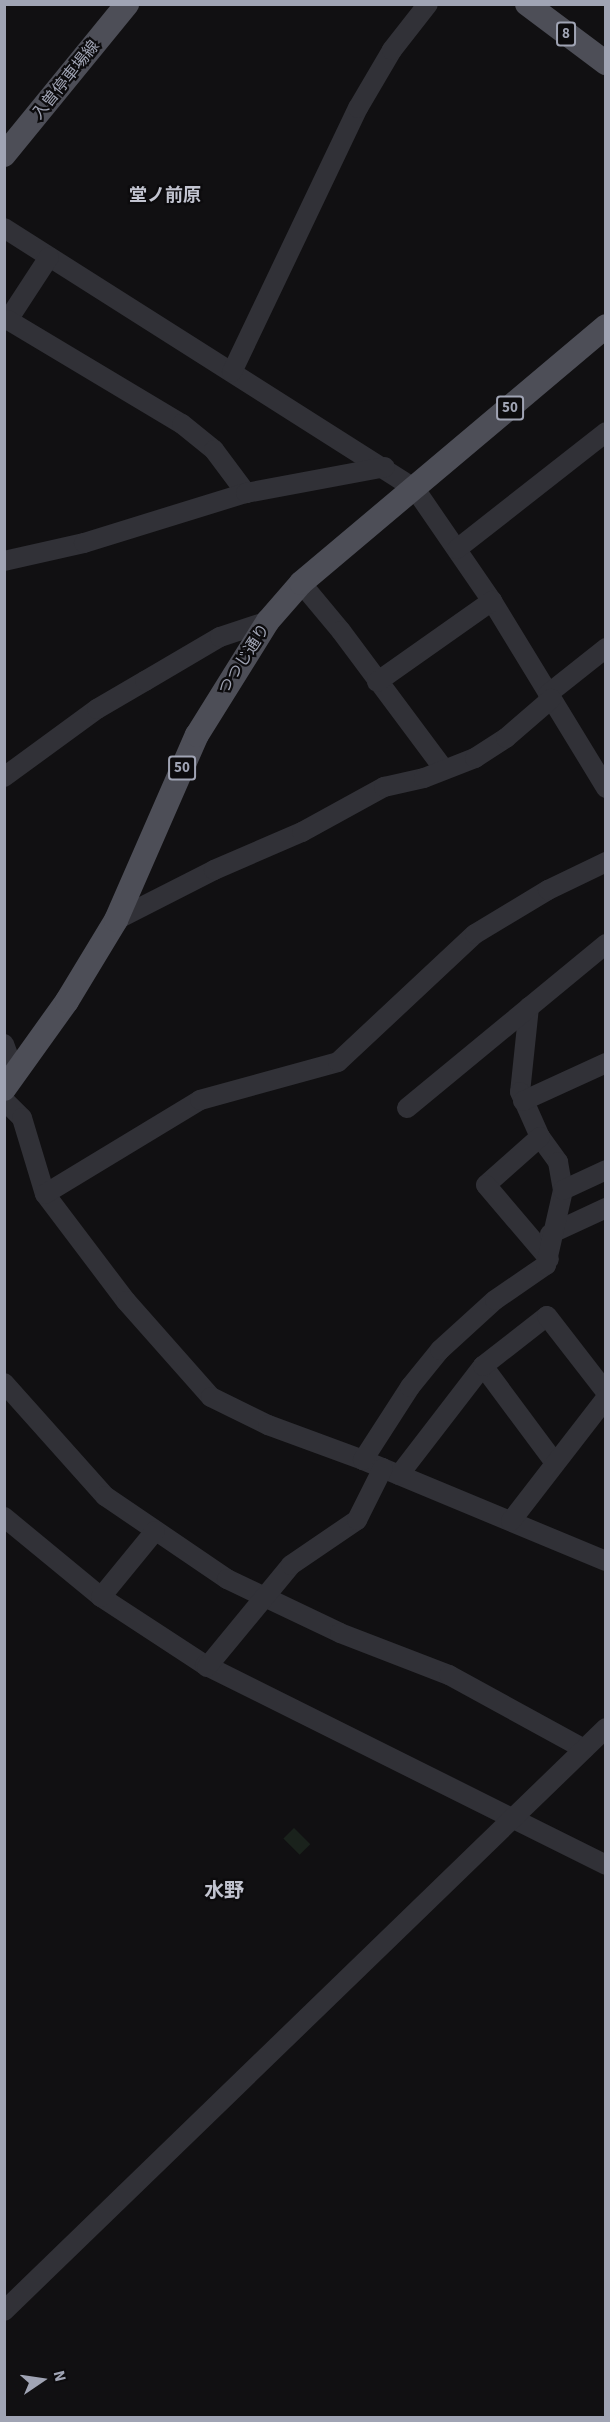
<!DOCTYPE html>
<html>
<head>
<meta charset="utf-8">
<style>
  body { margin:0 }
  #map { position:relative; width:610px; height:2422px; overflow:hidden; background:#111012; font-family:"Source Sans 3","Noto Sans JP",sans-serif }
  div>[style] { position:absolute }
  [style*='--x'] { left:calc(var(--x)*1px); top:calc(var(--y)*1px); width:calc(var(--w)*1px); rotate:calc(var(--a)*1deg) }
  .green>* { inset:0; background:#1a221c; transform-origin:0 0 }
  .minor>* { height:20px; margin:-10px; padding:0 10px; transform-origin:10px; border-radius:10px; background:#313137 }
  .major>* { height:24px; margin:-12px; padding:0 12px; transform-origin:12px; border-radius:12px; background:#4d4e57 }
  span { translate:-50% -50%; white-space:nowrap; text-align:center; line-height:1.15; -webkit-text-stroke:4.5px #0c0b0d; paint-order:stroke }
  .shield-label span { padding:2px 4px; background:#0c0b0d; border:2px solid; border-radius:4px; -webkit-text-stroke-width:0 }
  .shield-label { font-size:15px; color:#a0a4b4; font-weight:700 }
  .street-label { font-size:16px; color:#a0a4b4 }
  .neighbourhood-label { font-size:18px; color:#c2c4d0; font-weight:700 }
  .quarter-label { font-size:20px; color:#c2c4d0; font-weight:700 }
  .frame { position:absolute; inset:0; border:6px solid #a0a4b4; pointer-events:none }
  .north { position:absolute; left:12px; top:2350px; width:60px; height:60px; -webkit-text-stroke:4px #0c0b0d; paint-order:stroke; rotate:77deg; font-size:16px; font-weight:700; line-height:24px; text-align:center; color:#a0a4b4 }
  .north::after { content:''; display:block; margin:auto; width:21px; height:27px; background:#a0a4b4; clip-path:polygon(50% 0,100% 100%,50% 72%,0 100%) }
</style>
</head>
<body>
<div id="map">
  <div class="green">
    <div style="left:294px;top:1828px;width:23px;height:15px;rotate:45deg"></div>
  </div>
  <div class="minor">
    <div style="--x:4;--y:228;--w:487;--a:32.4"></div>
    <div style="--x:415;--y:489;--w:136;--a:55.5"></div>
    <div style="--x:492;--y:601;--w:219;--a:58.6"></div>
    <div style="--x:49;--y:257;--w:75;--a:123.1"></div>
    <div style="--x:8;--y:320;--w:203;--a:30.9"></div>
    <div style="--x:182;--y:424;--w:41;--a:39.1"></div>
    <div style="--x:214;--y:450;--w:54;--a:53.3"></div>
    <div style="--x:232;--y:372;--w:293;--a:-64.5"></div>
    <div style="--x:358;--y:108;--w:67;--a:-59.6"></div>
    <div style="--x:392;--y:50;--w:58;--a:-52"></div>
    <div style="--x:457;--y:549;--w:189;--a:-38.1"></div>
    <div style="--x:4;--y:561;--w:82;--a:-12.7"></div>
    <div style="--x:84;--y:543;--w:170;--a:-17.2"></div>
    <div style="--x:246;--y:493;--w:141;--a:-10.6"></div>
    <div style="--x:301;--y:583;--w:62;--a:50.2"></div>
    <div style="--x:341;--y:631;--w:171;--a:53.3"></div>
    <div style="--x:377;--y:682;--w:141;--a:-35.2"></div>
    <div style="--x:548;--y:694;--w:74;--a:-38.4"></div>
    <div style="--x:4;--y:777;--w:115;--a:-36.2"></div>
    <div style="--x:97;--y:709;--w:56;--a:-30.3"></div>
    <div style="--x:145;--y:681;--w:87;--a:-30.4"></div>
    <div style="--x:220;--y:637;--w:51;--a:-18.4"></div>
    <div style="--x:116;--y:920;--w:110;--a:-27"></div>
    <div style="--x:214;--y:870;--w:96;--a:-23.4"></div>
    <div style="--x:302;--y:832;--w:94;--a:-28.8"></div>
    <div style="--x:384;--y:787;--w:41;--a:-12.7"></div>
    <div style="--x:424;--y:778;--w:55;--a:-21.4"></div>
    <div style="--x:475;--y:758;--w:37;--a:-33"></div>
    <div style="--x:506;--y:738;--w:60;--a:-40.9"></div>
    <div style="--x:529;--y:1007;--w:85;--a:96"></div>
    <div style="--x:520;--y:1092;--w:49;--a:66"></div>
    <div style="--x:540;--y:1137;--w:31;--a:54"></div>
    <div style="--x:558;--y:1162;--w:28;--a:80"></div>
    <div style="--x:4;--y:1044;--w:33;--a:70"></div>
    <div style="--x:4;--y:1100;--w:25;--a:45"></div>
    <div style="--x:22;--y:1118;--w:79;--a:73.2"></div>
    <div style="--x:45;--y:1194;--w:134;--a:52.9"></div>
    <div style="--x:126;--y:1301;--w:128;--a:48.5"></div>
    <div style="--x:211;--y:1397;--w:64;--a:26.2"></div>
    <div style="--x:268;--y:1425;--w:101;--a:20.2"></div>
    <div style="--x:363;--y:1460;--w:263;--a:22.6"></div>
    <div style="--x:523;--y:1101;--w:91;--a:-24.6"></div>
    <div style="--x:407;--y:1108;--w:258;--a:-39.5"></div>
    <div style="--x:540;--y:1137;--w:72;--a:138.4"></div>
    <div style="--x:486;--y:1185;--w:97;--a:49.6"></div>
    <div style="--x:45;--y:1194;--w:181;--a:-31.2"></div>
    <div style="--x:200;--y:1100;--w:143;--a:-15.4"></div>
    <div style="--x:338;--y:1062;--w:187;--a:-43.1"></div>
    <div style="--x:475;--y:934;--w:85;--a:-31.1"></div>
    <div style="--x:548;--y:890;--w:64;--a:-25.8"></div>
    <div style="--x:550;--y:1234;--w:62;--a:-24.9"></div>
    <div style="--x:483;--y:1366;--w:121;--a:53.4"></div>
    <div style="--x:4;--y:1383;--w:152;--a:48.2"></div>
    <div style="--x:105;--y:1496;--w:148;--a:34.2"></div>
    <div style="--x:227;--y:1579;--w:125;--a:25.5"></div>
    <div style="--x:340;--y:1633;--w:117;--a:21.1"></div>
    <div style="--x:449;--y:1675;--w:154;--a:28.7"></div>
    <div style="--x:363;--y:1460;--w:87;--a:-57.2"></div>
    <div style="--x:410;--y:1387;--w:48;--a:-51"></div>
    <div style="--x:440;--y:1350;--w:74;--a:-42.3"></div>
    <div style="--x:495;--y:1300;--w:62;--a:-34.5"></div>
    <div style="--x:546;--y:1265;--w:77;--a:-77.2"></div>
    <div style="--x:563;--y:1190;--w:47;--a:-24.9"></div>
    <div style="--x:399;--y:1475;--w:138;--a:-52.4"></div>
    <div style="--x:483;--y:1366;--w:81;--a:-38"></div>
    <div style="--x:547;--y:1316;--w:96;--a:52.2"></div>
    <div style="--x:4;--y:1517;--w:126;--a:39.5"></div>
    <div style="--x:101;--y:1597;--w:124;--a:33.2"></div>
    <div style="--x:205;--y:1665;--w:448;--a:26.5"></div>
    <div style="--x:511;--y:1521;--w:155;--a:-52.3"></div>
    <div style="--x:101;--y:1597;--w:85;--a:-50.7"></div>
    <div style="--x:207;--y:1667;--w:132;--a:-50.5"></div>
    <div style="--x:291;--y:1565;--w:80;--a:-34.3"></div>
    <div style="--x:357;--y:1520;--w:58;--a:-63.4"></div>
    <div style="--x:4;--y:2311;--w:838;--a:-44.08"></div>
  </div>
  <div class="major">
    <div style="--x:527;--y:4;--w:99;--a:36.8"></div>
    <div style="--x:4;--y:155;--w:195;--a:-50.8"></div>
    <div style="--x:4;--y:1089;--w:108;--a:-54.4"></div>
    <div style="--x:67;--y:1001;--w:95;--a:-58.8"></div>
    <div style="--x:116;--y:920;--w:202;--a:-66.4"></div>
    <div style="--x:197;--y:735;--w:134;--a:-58.1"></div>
    <div style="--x:268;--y:621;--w:50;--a:-49"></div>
    <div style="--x:301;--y:583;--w:399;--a:-40.1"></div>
  </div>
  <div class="shield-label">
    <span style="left:566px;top:34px">8</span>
    <span style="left:510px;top:408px">50</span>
    <span style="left:182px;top:768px">50</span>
  </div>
  <div class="street-label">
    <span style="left:66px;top:80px;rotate:-51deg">入曽停車場線</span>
    <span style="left:244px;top:659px;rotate:-57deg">つつじ通り</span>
  </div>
  <div class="neighbourhood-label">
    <span style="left:165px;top:196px">堂ノ前原</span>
  </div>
  <div class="quarter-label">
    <span style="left:224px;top:1891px">水野</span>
  </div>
  <div class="frame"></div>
  <div class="north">N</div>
</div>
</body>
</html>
